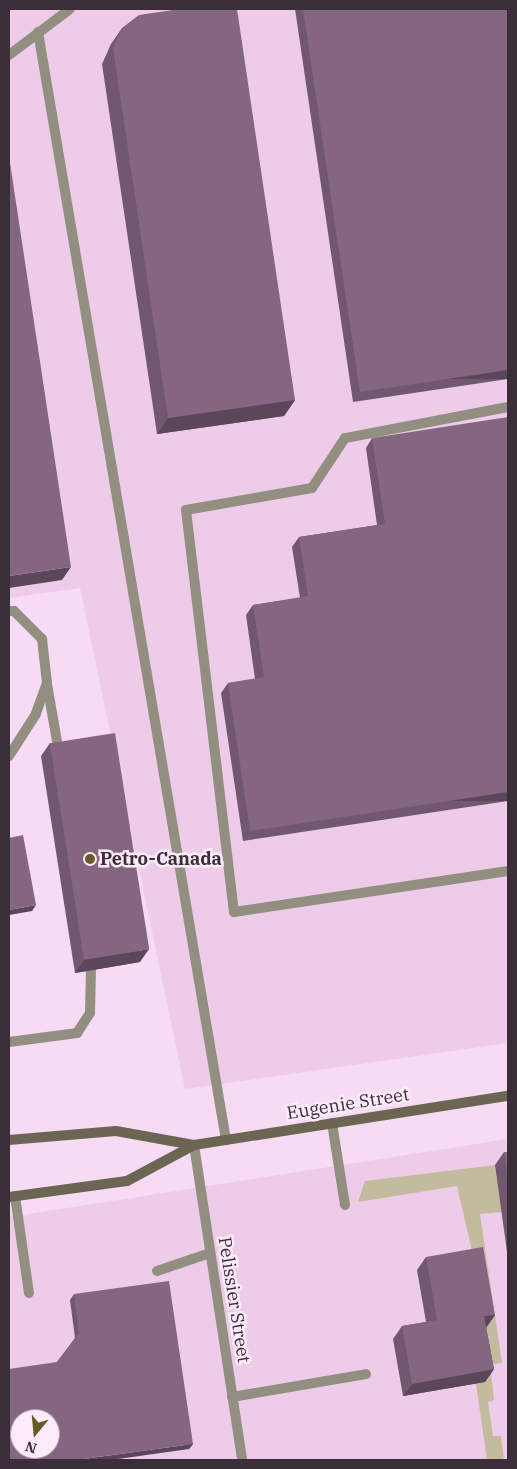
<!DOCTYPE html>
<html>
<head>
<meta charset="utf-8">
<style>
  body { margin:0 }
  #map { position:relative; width:517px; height:1469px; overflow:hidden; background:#f7daf3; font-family:"IBM Plex Serif",serif }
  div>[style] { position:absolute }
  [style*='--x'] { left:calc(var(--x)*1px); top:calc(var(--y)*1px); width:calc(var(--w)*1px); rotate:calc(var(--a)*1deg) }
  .built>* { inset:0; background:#eecce9 }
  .green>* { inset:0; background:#c3bb9e }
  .lane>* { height:10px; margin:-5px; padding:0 5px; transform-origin:5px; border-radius:5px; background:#928f81 }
  .street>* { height:10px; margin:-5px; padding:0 5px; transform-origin:5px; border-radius:5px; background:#928f81 }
  .secondary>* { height:10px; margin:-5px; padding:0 5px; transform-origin:5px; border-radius:5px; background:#6b6652 }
  .wall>* { inset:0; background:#72586e }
  .shaded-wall>* { inset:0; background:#5c475a; transform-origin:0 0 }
  .building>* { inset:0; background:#846680; transform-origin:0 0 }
  .dots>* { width:14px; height:14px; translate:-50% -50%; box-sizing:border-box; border:2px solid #fdebfa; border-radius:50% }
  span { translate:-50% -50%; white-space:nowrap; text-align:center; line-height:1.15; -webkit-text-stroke:5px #fdebfa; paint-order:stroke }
  .poi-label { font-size:18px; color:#3a2f39; font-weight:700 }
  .left { translate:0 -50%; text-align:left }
  .street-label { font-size:18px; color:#3a2f39 }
  .frame { position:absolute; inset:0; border:10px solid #3a2f39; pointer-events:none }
  .north { position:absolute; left:10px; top:1409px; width:50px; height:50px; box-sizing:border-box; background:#fdebfa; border:1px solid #afa0ad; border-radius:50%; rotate:197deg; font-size:14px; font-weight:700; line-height:20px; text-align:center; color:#3a2f39 }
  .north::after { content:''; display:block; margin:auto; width:18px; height:22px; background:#675a27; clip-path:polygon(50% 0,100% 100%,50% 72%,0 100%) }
</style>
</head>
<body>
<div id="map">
  <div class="built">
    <div style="clip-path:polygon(9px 9px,508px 9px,508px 1043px,185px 1089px,80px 588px,9px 598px)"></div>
    <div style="clip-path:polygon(evenodd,508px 1139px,508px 1460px,9px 1460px,9px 1217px,508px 1139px,20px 1419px,50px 1419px,50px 1449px,20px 1449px,20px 1419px)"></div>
  </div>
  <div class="green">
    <div style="clip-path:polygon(495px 1165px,502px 1212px,480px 1214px,502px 1363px,490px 1365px,494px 1400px,488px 1402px,493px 1436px,501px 1436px,504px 1460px,487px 1460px,476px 1384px,485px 1382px,474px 1260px,457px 1186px,358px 1202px,365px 1181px)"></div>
  </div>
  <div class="lane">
    <div style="--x:38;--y:32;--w:1124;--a:80.37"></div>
    <div style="--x:9;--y:55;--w:76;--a:-37"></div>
    <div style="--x:508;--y:407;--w:166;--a:169.2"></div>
    <div style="--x:345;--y:438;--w:60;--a:123.4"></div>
    <div style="--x:312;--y:488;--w:128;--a:170.1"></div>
    <div style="--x:186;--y:510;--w:405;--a:83.2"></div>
    <div style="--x:234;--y:912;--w:277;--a:-8.5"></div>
    <div style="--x:9;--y:611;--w:5;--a:0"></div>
    <div style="--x:14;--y:611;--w:40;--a:45"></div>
    <div style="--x:42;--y:639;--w:44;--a:83.5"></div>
    <div style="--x:47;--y:683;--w:33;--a:110"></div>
    <div style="--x:36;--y:714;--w:50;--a:122.7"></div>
    <div style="--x:47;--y:684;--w:70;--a:80.1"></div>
    <div style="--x:9;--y:1042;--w:69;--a:-7.5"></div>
    <div style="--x:77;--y:1033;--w:24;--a:-57"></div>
    <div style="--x:90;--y:1013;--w:43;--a:-88.7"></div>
    <div style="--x:332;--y:1123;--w:83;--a:81"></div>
    <div style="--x:15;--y:1196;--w:98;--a:81.8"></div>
    <div style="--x:157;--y:1271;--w:56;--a:-18.8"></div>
    <div style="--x:232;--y:1397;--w:136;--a:-9.7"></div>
  </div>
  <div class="street">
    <div style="--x:194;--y:1145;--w:319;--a:81.3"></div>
  </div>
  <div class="secondary">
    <div style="--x:9;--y:1140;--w:107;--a:-4.8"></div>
    <div style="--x:116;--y:1131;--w:79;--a:10.2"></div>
    <div style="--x:9;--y:1197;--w:119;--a:-7.7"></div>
    <div style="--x:127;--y:1181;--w:76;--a:-28.2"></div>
    <div style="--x:194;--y:1145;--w:318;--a:-8.9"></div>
  </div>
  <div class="wall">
    <div style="clip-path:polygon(295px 9px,508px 9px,508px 379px,353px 402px)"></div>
    <div style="clip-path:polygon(122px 28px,295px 400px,284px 416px,157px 434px,102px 64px,111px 44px)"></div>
    <div style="clip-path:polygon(372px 438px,508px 801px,243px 841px,221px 693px,228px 683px,255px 679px,246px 615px,253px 605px,300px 598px,292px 547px,299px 537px,377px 525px,366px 448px)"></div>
    <div style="clip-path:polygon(50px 743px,140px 962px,75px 973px,41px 756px)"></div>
    <div style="clip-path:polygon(504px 1152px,508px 1152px,508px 1259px,495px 1165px)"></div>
    <div style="clip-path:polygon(426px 1257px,495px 1315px,486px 1327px,494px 1369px,485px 1382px,403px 1396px,393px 1339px,402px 1326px,426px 1322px,417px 1270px)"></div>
    <div style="clip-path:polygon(74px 1294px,193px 1444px,189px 1449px,57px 1362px,75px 1338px,70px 1300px)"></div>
  </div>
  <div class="shaded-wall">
    <div style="left:508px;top:370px;width:9px;height:150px;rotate:90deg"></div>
    <div style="clip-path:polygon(295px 400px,284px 416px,157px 434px,168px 418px)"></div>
    <div style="clip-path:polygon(71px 567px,62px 580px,9px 588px,9px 576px)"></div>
    <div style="left:508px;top:792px;width:9px;height:261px;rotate:90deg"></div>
    <div style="clip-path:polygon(36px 905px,32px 911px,9px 915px,9px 910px)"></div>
    <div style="clip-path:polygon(149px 949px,140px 962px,75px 973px,84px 960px)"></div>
    <div style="clip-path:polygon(495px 1315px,486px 1328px,484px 1316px)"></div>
    <div style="clip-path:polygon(494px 1369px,485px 1382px,403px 1396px,412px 1384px)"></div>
    <div style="clip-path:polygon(193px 1444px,189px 1449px,111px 1460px,76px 1460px)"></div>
  </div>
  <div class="building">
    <div style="clip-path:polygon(180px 9px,237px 9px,295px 400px,168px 418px,113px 48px,122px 28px,139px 15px)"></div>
    <div style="clip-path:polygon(303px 9px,508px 9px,508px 370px,360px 392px)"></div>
    <div style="clip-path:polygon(9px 156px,71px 567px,9px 576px)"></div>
    <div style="clip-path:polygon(508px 417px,508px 792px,250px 831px,228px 683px,264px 677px,253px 605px,308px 596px,299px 537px,385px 524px,372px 438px)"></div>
    <div style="left:115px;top:733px;width:219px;height:66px;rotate:81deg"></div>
    <div style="clip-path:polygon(23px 835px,36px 905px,9px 910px,9px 838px)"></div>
    <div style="clip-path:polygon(504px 1152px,508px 1152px,508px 1181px)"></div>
    <div style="clip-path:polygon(483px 1247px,495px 1315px,484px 1316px,494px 1369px,412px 1384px,402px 1326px,437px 1320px,426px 1257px)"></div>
    <div style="clip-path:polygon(evenodd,169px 1281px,193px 1444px,76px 1460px,9px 1460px,9px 1369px,57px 1362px,79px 1333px,74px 1294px,169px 1281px,20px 1419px,50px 1419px,50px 1449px,20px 1449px,20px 1419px)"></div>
  </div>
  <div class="dots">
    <div style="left:90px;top:859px;background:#675a27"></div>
  </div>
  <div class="poi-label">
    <span class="left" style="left:100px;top:859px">Petro-Canada</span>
  </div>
  <div class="street-label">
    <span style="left:348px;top:1104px;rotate:-9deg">Eugenie Street</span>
    <span style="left:234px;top:1300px;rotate:81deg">Pelissier Street</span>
  </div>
  <div class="frame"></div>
  <div class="north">N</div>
</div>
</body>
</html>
